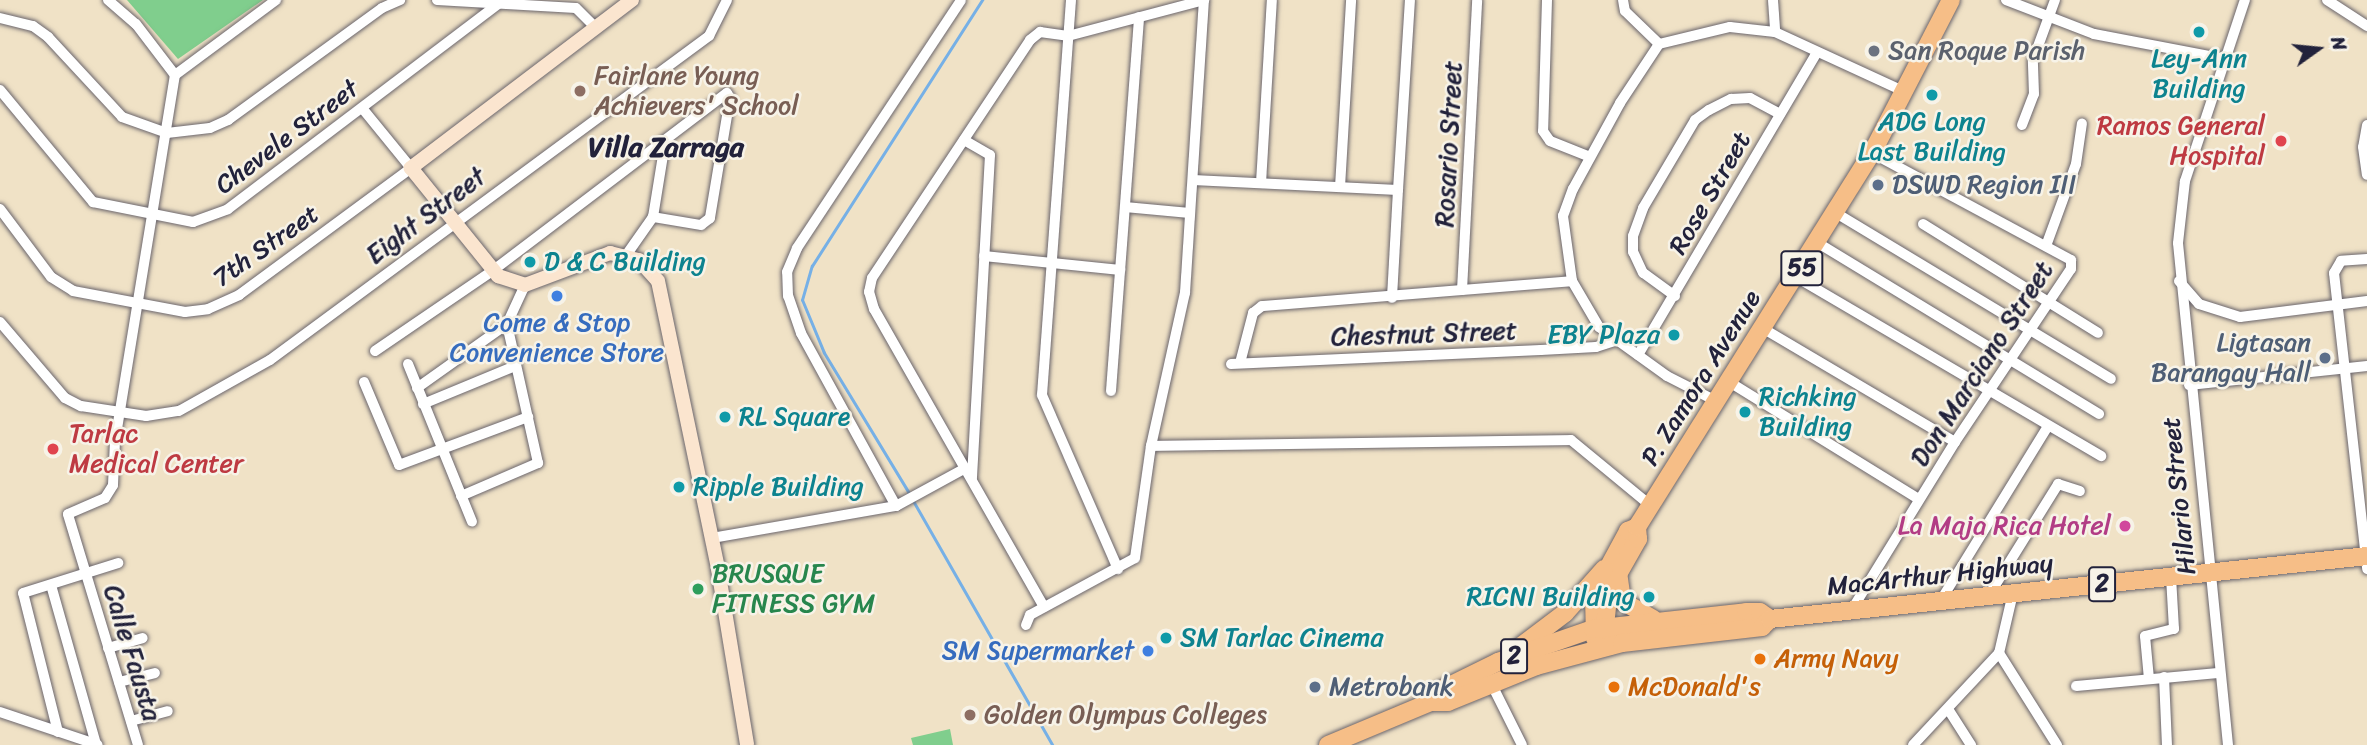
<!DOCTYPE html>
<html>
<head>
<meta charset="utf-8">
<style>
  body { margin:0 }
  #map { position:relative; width:2367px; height:745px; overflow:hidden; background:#f0e2c6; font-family:Sriracha,sans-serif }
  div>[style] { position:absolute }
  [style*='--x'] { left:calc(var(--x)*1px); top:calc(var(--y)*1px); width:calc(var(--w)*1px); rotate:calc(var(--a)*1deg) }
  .green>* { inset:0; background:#80ce8d }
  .stream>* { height:2.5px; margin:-1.25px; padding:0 1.25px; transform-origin:1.25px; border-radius:1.25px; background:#76b0e6 }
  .roads { filter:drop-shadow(0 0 2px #6a656c) drop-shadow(0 0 2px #6a656c) }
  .street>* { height:10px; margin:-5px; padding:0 5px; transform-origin:5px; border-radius:5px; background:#fff }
  .secondary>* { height:14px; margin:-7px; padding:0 7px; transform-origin:7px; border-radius:7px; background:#fbe5cf }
  .highway>* { height:18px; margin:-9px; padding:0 9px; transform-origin:9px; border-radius:9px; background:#f6be87 }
  .dots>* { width:19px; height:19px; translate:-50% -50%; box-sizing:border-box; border:4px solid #f7f3e8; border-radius:50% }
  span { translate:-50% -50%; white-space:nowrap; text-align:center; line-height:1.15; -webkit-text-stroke:5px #f7f3e8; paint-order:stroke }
  .shield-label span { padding:2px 5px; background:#f7f3e8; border:2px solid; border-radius:5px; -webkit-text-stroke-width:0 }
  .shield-label { font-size:24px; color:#22223b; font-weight:700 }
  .worship-label { font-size:26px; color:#5b616d }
  .left { translate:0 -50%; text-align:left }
  .culture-label { font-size:26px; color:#0d838f }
  .right { translate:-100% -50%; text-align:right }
  .education-label { font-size:26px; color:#785e54 }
  .health-label { font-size:26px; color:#be3a42 }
  .street-label { font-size:26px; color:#22223b }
  .service-label { font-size:26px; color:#4e5e75 }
  .shop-label { font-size:26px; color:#366cbe }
  .hotel-label { font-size:26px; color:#b23c85 }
  .leisure-label { font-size:26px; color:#27864d }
  .food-label { font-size:26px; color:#c56008 }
  .neighbourhood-label { font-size:28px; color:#22223b; font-weight:700 }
  .north { position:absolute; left:2283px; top:14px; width:70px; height:70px; -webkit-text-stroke:5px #f7f3e8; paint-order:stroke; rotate:75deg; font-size:19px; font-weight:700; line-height:28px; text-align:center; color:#22223b }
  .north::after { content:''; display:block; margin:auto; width:24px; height:32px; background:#22223b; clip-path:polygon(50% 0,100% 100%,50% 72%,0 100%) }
</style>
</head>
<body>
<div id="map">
  <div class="green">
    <div style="clip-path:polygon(127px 0,263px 0,178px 59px)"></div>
    <div style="clip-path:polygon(950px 729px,953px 745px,913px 745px,911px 738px)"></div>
  </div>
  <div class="stream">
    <div style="--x:910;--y:495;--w:166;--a:-121.2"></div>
    <div style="--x:824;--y:353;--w:57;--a:-112.5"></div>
    <div style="--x:802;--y:300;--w:35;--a:-74"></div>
    <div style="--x:812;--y:266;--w:316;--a:-57.4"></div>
    <div style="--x:913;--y:500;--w:282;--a:60.3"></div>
  </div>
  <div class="roads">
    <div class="street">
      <div style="--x:108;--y:0;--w:37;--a:41"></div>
      <div style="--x:136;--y:24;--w:64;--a:52.6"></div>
      <div style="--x:437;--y:0;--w:139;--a:3.3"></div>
      <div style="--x:576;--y:8;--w:28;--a:45"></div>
      <div style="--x:1071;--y:0;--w:396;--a:94.2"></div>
      <div style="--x:1042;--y:395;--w:190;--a:66.4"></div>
      <div style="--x:1547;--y:0;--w:131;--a:91.7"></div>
      <div style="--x:1543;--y:131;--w:12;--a:55"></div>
      <div style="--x:1550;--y:141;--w:43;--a:21.8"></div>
      <div style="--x:1623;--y:0;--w:11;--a:80"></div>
      <div style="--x:1625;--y:11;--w:47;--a:44.1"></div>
      <div style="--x:1773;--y:0;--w:32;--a:86"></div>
      <div style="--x:2006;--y:0;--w:94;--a:21.1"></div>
      <div style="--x:2094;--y:34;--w:133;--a:10.8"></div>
      <div style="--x:2327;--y:0;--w:48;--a:33"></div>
      <div style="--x:0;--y:18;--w:34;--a:14"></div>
      <div style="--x:33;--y:26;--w:19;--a:36"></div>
      <div style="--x:48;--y:37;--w:109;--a:47.2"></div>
      <div style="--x:122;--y:117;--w:48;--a:19.6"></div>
      <div style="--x:167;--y:133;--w:43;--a:-6.6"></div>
      <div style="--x:210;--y:128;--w:20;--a:-24"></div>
      <div style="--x:228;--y:120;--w:190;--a:-36"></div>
      <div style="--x:382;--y:8;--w:20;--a:-24"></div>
      <div style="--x:0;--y:90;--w:146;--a:50.3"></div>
      <div style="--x:93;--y:202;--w:102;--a:11.3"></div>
      <div style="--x:193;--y:222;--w:37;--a:-20"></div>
      <div style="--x:228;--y:209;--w:340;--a:-37.2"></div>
      <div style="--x:2022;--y:125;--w:33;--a:-69"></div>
      <div style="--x:2034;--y:94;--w:34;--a:-92"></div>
      <div style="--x:2033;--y:60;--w:64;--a:-69.9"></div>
      <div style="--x:2367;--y:125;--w:22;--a:100"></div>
      <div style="--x:2363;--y:147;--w:28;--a:82"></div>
      <div style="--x:964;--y:140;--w:30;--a:30"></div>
      <div style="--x:990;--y:155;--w:324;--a:93.2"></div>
      <div style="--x:1193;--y:180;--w:205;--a:2.8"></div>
      <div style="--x:1398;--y:190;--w:108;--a:93.2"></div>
      <div style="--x:1261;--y:183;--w:183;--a:-86.6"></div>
      <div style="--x:1340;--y:187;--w:187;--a:-86.6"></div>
      <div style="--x:1398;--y:190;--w:190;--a:-86.4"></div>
      <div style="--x:1125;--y:207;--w:65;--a:5.3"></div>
      <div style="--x:0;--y:209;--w:85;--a:53.1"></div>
      <div style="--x:51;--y:277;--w:26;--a:32"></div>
      <div style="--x:73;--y:291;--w:114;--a:10.6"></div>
      <div style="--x:185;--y:312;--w:23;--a:-7"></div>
      <div style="--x:208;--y:309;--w:34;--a:-24"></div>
      <div style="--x:239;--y:295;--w:214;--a:-36.4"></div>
      <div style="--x:411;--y:168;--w:77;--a:-129.2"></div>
      <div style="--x:1836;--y:213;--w:321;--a:31.1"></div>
      <div style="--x:1923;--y:224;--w:206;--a:31.9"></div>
      <div style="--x:1818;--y:243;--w:329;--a:31.3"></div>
      <div style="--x:2046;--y:246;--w:87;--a:-69.9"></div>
      <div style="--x:2076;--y:164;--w:41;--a:-81.7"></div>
      <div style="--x:627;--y:254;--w:45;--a:-54.9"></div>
      <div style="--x:653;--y:217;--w:75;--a:-80.8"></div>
      <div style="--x:984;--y:256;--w:137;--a:5.9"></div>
      <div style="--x:2367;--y:259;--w:26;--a:176"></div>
      <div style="--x:2341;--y:261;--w:14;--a:120"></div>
      <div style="--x:2334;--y:273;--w:298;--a:83.6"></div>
      <div style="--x:1796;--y:277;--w:354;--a:30.4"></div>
      <div style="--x:2179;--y:281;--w:30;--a:49"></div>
      <div style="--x:2199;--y:304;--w:43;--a:17.6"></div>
      <div style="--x:2240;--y:317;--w:128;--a:-7.2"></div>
      <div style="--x:1462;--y:290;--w:290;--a:-87"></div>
      <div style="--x:1675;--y:296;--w:39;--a:-144"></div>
      <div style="--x:1643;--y:273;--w:23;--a:-115"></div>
      <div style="--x:1633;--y:252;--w:16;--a:-90"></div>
      <div style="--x:1633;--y:236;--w:30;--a:-70"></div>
      <div style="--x:1643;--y:208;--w:102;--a:-59.4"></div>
      <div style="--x:1695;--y:120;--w:17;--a:-36"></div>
      <div style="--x:1709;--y:110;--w:25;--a:-27"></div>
      <div style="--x:1731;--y:99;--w:19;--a:-3"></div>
      <div style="--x:1750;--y:98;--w:34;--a:28"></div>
      <div style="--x:0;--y:322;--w:100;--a:49.5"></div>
      <div style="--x:65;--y:398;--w:18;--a:27"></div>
      <div style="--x:81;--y:406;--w:66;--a:8.7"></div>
      <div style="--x:146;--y:416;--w:33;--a:-9"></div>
      <div style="--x:179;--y:411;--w:104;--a:-29.3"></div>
      <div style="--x:270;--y:360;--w:546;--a:-36.43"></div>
      <div style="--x:709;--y:36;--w:40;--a:-63.4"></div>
      <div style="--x:1764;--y:329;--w:222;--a:30.6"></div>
      <div style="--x:375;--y:351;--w:140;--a:-34.3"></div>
      <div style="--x:491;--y:272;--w:296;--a:-37.2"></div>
      <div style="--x:727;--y:93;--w:6;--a:59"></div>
      <div style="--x:730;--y:98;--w:122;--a:99.5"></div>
      <div style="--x:710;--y:218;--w:11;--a:142"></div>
      <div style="--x:701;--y:225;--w:49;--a:-170.5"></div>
      <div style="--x:1638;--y:355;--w:352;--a:-59.4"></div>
      <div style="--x:1240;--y:363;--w:52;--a:-75.4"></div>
      <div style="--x:1253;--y:313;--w:11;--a:-38"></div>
      <div style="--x:1262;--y:306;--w:311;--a:-4.6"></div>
      <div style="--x:408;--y:364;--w:170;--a:67.9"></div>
      <div style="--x:1231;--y:364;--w:310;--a:-2.6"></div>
      <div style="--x:1541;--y:350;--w:55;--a:-3.1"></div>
      <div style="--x:1596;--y:347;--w:22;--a:-18"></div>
      <div style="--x:364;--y:382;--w:90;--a:67.1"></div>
      <div style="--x:399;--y:465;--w:138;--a:-20.4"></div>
      <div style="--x:1731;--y:383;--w:221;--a:31.7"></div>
      <div style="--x:2189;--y:385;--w:179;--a:-6.1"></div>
      <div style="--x:417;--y:388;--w:110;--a:-35.4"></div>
      <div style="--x:1111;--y:391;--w:375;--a:-85.7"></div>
      <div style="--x:1718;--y:402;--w:57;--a:-153"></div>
      <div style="--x:1667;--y:376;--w:84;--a:-144.2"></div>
      <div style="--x:1599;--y:327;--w:53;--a:-120.4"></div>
      <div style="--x:1572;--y:281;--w:66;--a:-97.9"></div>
      <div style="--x:1563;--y:216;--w:29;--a:-70"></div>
      <div style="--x:1573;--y:189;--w:98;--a:-61.3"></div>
      <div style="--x:1620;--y:103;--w:71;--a:-56.5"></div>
      <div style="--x:1659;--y:44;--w:73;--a:-13.5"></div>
      <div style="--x:1730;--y:27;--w:45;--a:6.3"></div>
      <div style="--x:1775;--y:32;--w:141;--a:24.7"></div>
      <div style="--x:423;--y:404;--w:100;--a:-22.4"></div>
      <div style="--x:1151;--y:446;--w:157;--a:-77.5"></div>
      <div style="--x:1185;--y:293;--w:294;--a:-86.3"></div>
      <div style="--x:461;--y:496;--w:84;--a:-23.2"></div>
      <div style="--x:538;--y:463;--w:142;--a:-102.6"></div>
      <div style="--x:507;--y:324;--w:43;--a:-65.2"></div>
      <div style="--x:896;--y:506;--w:197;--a:-118.8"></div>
      <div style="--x:801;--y:333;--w:39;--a:-109"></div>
      <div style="--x:788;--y:296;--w:24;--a:-92"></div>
      <div style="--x:787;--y:272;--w:26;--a:-67"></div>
      <div style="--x:797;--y:248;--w:297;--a:-56.5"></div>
      <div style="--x:712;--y:538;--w:187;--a:-9.9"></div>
      <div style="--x:896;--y:506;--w:77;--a:-28.6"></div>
      <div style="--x:51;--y:585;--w:165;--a:74.2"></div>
      <div style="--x:2013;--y:593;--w:62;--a:103.1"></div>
      <div style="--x:1999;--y:653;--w:109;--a:57.8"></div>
      <div style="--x:1989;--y:595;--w:131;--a:-58.1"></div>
      <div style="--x:2058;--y:484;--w:23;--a:18"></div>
      <div style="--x:1941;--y:600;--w:204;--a:-58.4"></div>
      <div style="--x:1044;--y:607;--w:343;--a:-119.7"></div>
      <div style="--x:874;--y:309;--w:18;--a:-106"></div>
      <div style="--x:869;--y:292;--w:14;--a:-78"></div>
      <div style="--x:872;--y:278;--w:286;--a:-56.4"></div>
      <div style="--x:1030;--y:40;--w:13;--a:-39"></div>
      <div style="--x:1040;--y:32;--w:28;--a:8"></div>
      <div style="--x:1068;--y:36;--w:141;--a:-14.8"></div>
      <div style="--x:1851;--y:611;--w:198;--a:-58.4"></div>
      <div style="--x:1955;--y:442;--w:208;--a:-56.2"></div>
      <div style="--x:2071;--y:269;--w:9;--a:-90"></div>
      <div style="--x:2071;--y:260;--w:226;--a:-151.7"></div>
      <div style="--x:1026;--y:625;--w:11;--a:-68"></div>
      <div style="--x:1030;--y:615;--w:119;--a:-28.5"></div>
      <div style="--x:1135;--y:558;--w:113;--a:-81.9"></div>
      <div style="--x:1151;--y:446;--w:420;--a:-0.8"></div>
      <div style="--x:1571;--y:440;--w:104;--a:39.5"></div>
      <div style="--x:108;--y:648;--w:36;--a:-16"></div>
      <div style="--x:2164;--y:677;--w:68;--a:87.5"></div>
      <div style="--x:2149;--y:679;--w:43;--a:-95.3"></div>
      <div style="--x:2145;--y:636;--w:30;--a:-14"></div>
      <div style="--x:2174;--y:629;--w:52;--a:-93.3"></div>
      <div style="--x:119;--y:682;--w:37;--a:-14"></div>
      <div style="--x:1491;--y:683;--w:69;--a:63.4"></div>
      <div style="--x:2076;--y:686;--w:143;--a:-5.2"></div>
      <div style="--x:1948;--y:709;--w:43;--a:57.4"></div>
      <div style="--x:0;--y:712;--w:103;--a:18.6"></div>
      <div style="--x:131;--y:721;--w:38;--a:-15"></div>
      <div style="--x:58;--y:732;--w:143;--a:-104.1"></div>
      <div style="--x:23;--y:593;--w:100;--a:-17.5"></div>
      <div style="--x:138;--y:745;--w:241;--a:-106.9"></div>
      <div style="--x:68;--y:514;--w:40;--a:-23.4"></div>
      <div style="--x:105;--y:498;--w:15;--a:-58"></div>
      <div style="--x:113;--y:485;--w:44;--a:-87.4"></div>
      <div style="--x:115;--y:441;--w:371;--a:-80.7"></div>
      <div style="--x:175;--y:75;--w:126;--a:-36.6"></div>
      <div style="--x:1913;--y:745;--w:126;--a:-46.9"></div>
      <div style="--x:2228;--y:745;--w:504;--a:-95.69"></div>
      <div style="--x:2178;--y:243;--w:62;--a:-83.6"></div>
      <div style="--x:2185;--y:181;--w:191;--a:-71.7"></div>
    </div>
    <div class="secondary">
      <div style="--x:632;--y:0;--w:278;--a:142.8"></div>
      <div style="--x:411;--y:168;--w:139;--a:51.1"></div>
      <div style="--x:498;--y:276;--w:28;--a:18"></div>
      <div style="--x:525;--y:285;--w:91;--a:-20.6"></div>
      <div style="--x:610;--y:253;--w:30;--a:14"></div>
      <div style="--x:639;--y:260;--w:28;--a:48"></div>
      <div style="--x:658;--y:281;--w:294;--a:78.2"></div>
      <div style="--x:718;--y:569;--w:178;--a:80.6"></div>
    </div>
    <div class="highway">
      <div style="--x:1618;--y:572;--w:29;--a:82"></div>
      <div style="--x:1622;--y:601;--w:36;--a:30"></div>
      <div style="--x:1595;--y:638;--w:44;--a:-91.3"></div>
      <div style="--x:1594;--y:594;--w:72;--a:-61.6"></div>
      <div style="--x:1628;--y:531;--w:10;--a:-24"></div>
      <div style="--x:1610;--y:646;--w:21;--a:-104"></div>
      <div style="--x:1605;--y:626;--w:36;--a:-84"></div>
      <div style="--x:1609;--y:590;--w:59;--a:-60.4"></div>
      <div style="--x:1638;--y:539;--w:12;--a:-95"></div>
      <div style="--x:1637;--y:527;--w:442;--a:-57.9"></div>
      <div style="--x:1872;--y:153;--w:172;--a:-62.7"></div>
      <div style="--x:1520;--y:647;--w:56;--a:-37.1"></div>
      <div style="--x:1565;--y:613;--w:59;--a:-48.4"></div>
      <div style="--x:1431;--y:702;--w:16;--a:-50"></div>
      <div style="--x:1441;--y:690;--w:64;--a:-26.2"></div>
      <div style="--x:1498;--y:662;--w:101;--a:-19.2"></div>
      <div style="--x:1593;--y:629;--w:154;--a:-6.3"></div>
      <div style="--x:1746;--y:612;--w:14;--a:0"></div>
      <div style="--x:1760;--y:612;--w:12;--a:35"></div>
      <div style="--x:1328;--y:745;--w:112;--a:-22.7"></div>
      <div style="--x:1431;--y:702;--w:17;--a:0"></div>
      <div style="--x:1448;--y:702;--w:95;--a:-22.2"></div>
      <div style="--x:1536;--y:666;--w:89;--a:-15"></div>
      <div style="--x:1622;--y:643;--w:141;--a:-6.5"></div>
      <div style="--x:1762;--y:627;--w:11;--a:-45"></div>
      <div style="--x:1770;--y:619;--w:600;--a:-6.02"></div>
    </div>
  </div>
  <div class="dots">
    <div style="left:2199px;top:32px;background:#0f9aa8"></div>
    <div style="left:1874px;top:51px;background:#6b7280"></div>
    <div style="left:580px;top:91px;background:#8d6e63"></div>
    <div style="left:1932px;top:95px;background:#0f9aa8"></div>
    <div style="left:2281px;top:141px;background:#e0444e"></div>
    <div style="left:1878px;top:185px;background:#5c6f8a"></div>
    <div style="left:530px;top:262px;background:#0f9aa8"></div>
    <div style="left:557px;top:296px;background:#3f7fe0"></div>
    <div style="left:1674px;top:335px;background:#0f9aa8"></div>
    <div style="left:2325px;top:358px;background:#5c6f8a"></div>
    <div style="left:1745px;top:412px;background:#0f9aa8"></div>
    <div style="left:725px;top:417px;background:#0f9aa8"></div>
    <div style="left:53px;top:449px;background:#e0444e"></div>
    <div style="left:679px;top:487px;background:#0f9aa8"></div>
    <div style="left:2125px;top:526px;background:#d1479c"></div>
    <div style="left:698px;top:589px;background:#2e9e5b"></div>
    <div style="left:1649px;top:597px;background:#0f9aa8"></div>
    <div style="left:1166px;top:638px;background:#0f9aa8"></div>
    <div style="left:1148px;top:651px;background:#3f7fe0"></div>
    <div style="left:1760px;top:659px;background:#e8710a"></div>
    <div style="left:1315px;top:687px;background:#5c6f8a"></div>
    <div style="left:1614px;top:687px;background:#e8710a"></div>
    <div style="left:970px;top:715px;background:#8d6e63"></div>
  </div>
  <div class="shield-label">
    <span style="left:1802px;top:268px">55</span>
    <span style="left:2102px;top:584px">2</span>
    <span style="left:1514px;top:656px">2</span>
  </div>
  <div class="worship-label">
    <span class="left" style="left:1888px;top:51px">San Roque Parish</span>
  </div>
  <div class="culture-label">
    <span style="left:2199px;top:74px">Ley-Ann<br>Building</span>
    <span style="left:1932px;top:137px">ADG Long<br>Last Building</span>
    <span class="left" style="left:544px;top:262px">D &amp; C Building</span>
    <span class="right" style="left:1660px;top:335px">EBY Plaza</span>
    <span class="left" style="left:1759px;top:412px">Richking<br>Building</span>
    <span class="left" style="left:739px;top:417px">RL Square</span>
    <span class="left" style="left:693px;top:487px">Ripple Building</span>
    <span class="right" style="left:1635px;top:597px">RICNI Building</span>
    <span class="left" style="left:1180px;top:638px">SM Tarlac Cinema</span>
  </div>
  <div class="education-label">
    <span class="left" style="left:594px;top:91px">Fairlane Young<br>Achievers' School</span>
    <span class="left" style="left:984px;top:715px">Golden Olympus Colleges</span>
  </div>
  <div class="health-label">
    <span class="right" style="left:2265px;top:141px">Ramos General<br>Hospital</span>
    <span class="left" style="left:69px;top:449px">Tarlac<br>Medical Center</span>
  </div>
  <div class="street-label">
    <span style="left:287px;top:137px;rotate:-37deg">Chevele Street</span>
    <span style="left:1449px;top:144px;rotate:-87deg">Rosario Street</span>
    <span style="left:1710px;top:193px;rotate:-60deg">Rose Street</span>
    <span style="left:426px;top:216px;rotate:-37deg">Eight Street</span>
    <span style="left:266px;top:246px;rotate:-35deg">7th Street</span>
    <span style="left:1424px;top:334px;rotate:-2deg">Chestnut Street</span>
    <span style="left:1982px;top:364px;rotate:-57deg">Don Marciano Street</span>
    <span style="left:1701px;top:378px;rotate:-58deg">P. Zamora Avenue</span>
    <span style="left:2179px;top:496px;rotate:-96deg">Hilario Street</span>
    <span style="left:1940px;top:575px;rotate:-6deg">MacArthur Highway</span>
    <span style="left:132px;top:653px;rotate:73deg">Calle Fausta</span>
  </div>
  <div class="service-label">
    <span class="left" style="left:1892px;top:185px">DSWD Region III</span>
    <span class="right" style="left:2311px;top:358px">Ligtasan<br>Barangay Hall</span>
    <span class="left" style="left:1329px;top:687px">Metrobank</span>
  </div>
  <div class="shop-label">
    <span style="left:557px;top:338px">Come &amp; Stop<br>Convenience Store</span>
    <span class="right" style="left:1134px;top:651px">SM Supermarket</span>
  </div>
  <div class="hotel-label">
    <span class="right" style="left:2111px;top:526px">La Maja Rica Hotel</span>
  </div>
  <div class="leisure-label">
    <span class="left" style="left:712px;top:589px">BRUSQUE<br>FITNESS GYM</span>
  </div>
  <div class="food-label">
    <span class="left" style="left:1774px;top:659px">Army Navy</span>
    <span class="left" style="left:1628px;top:687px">McDonald's</span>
  </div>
  <div class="neighbourhood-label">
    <span style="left:666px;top:147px">Villa Zarraga</span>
  </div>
  <div class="north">N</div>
</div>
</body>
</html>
